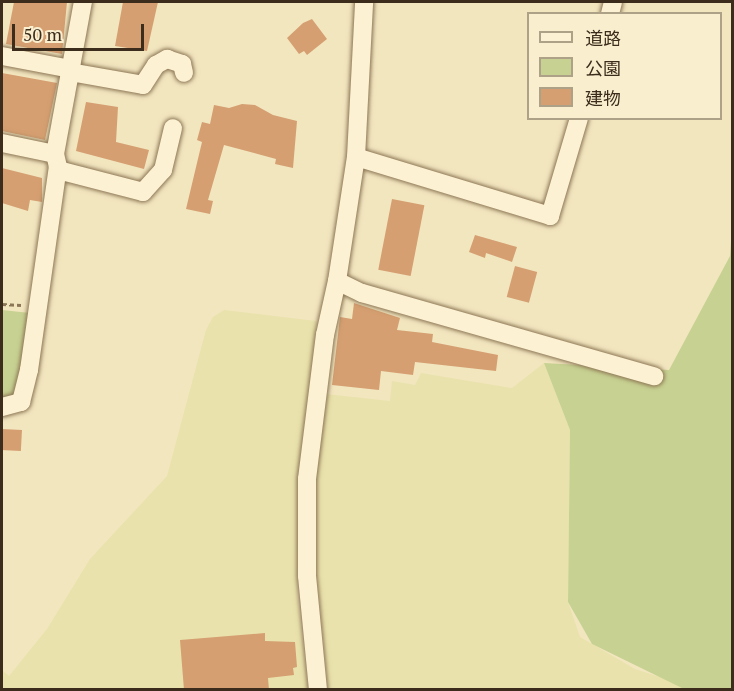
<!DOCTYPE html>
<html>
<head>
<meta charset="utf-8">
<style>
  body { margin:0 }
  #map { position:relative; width:734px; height:691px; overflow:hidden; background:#f2e6bf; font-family:"PT Serif","Noto Sans JP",serif }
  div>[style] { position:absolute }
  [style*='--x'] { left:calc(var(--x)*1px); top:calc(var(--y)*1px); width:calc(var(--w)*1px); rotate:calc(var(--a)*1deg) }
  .farmland>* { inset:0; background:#e9e2ac }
  .green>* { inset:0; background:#c7d292 }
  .building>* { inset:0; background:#d59f71; transform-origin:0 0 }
  .path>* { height:3px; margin-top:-1.5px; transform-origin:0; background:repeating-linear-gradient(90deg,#8d7655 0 4.5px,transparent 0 7.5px) }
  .roads { filter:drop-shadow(0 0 2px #8d7655) drop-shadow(0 0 2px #8d7655) }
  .minor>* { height:18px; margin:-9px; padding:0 9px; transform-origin:9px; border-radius:9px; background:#fcf2d3 }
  span { translate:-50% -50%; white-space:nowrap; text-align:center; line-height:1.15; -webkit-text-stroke:6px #f9efcf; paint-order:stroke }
  .frame { position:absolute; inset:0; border:3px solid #3b2c1b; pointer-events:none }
  .legend { position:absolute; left:527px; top:12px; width:195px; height:108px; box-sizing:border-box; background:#f9efcf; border:2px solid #ada187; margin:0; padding:8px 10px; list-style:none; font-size:18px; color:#3b2c1b }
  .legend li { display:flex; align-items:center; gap:12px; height:30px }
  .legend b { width:30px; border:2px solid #ada187 }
  .scale { position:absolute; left:12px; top:24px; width:132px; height:27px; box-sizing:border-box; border:3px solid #3b2c1b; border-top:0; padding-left:8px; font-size:18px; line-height:21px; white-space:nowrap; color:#3b2c1b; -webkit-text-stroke:4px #f9efcf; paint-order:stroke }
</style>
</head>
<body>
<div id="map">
  <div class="farmland">
    <div style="clip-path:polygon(224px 310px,316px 321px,317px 325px,299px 479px,297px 595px,308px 689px,2px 689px,2px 670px,9px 676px,47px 629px,90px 559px,167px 476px,206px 330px,213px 317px)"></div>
    <div style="clip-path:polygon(544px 363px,570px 430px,568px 602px,580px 637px,635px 669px,697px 689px,328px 689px,311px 513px,326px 394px,390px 401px,392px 381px,415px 385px,421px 373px,512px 388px)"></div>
  </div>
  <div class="green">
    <div style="clip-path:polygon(732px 228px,732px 689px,684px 689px,592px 644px,568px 602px,570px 430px,544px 363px,669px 370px,730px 256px)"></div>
    <div style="clip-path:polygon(2px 310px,30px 313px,18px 395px,2px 403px)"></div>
  </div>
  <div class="building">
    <div style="clip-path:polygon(14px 2px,67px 2px,62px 54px,6px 44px)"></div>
    <div style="clip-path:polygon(123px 2px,158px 2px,147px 51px,115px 46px)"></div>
    <div style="clip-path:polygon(312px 19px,327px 39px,307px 55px,304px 51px,299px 54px,287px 38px,303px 23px)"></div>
    <div style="clip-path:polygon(2px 73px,57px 83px,45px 140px,2px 131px)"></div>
    <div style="clip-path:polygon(86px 102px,118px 107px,116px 142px,149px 150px,144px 169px,76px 151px)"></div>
    <div style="clip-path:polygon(242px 104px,255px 105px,273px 115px,297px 121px,293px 168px,275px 164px,276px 159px,224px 145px,208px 200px,213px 201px,210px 214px,186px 209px,202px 142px,197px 140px,202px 122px,210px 124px,214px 105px,229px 108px)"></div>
    <div style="clip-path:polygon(2px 168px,42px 178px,42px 202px,30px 200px,28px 211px,2px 203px)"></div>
    <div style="left:392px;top:199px;width:33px;height:72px;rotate:11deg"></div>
    <div style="clip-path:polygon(475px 235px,517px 247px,512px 262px,486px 253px,485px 258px,469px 252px)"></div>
    <div style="left:515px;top:266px;width:23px;height:32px;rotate:15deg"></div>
    <div style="clip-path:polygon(354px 303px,400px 318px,397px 330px,433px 334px,432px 342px,498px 355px,496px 371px,415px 362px,413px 375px,381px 371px,379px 390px,332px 385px,340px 317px,352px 319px)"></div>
    <div style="left:2px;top:429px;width:20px;height:21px;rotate:3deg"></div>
    <div style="clip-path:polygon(265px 633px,265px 641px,295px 642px,297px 667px,293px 668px,294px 675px,268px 678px,269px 690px,184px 690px,180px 640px)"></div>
  </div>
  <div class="path">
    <div style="--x:2;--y:304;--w:19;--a:3"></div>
  </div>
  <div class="roads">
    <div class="minor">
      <div style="--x:610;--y:14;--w:12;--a:-76"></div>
      <div style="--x:2;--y:56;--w:70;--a:10.7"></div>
      <div style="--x:70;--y:72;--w:74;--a:10.1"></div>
      <div style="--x:143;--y:85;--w:24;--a:-57"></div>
      <div style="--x:156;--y:65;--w:13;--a:-29"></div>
      <div style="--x:167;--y:59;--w:16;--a:18"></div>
      <div style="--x:182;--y:64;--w:9;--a:77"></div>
      <div style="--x:2;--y:143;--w:54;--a:11.7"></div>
      <div style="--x:356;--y:157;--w:203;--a:16.9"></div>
      <div style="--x:550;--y:216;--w:102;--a:-73.5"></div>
      <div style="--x:58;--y:170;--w:88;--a:14.5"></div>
      <div style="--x:143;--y:192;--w:30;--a:-48"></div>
      <div style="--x:163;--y:170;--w:43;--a:-76.6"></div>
      <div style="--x:337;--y:281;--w:28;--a:26"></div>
      <div style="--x:362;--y:293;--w:304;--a:15.9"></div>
      <div style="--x:2;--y:407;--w:20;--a:-15"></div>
      <div style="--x:21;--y:402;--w:33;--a:-76"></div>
      <div style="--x:29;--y:370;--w:205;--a:-81.9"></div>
      <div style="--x:58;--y:167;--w:13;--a:-103"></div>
      <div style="--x:55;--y:154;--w:155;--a:-79.6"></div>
      <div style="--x:318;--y:690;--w:115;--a:-95.5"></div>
      <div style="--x:307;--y:576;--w:97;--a:-90"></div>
      <div style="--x:307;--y:479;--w:145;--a:-82.9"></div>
      <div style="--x:325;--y:335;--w:55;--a:-77.5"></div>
      <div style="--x:337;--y:281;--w:125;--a:-81.3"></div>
      <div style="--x:356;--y:157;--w:155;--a:-87"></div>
    </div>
  </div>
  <div class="frame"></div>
  <ul class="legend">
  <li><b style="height:8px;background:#fcf2d3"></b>道路</li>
  <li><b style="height:16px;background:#c7d292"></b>公園</li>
  <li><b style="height:16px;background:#d59f71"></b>建物</li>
  </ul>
  <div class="scale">50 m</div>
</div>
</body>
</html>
